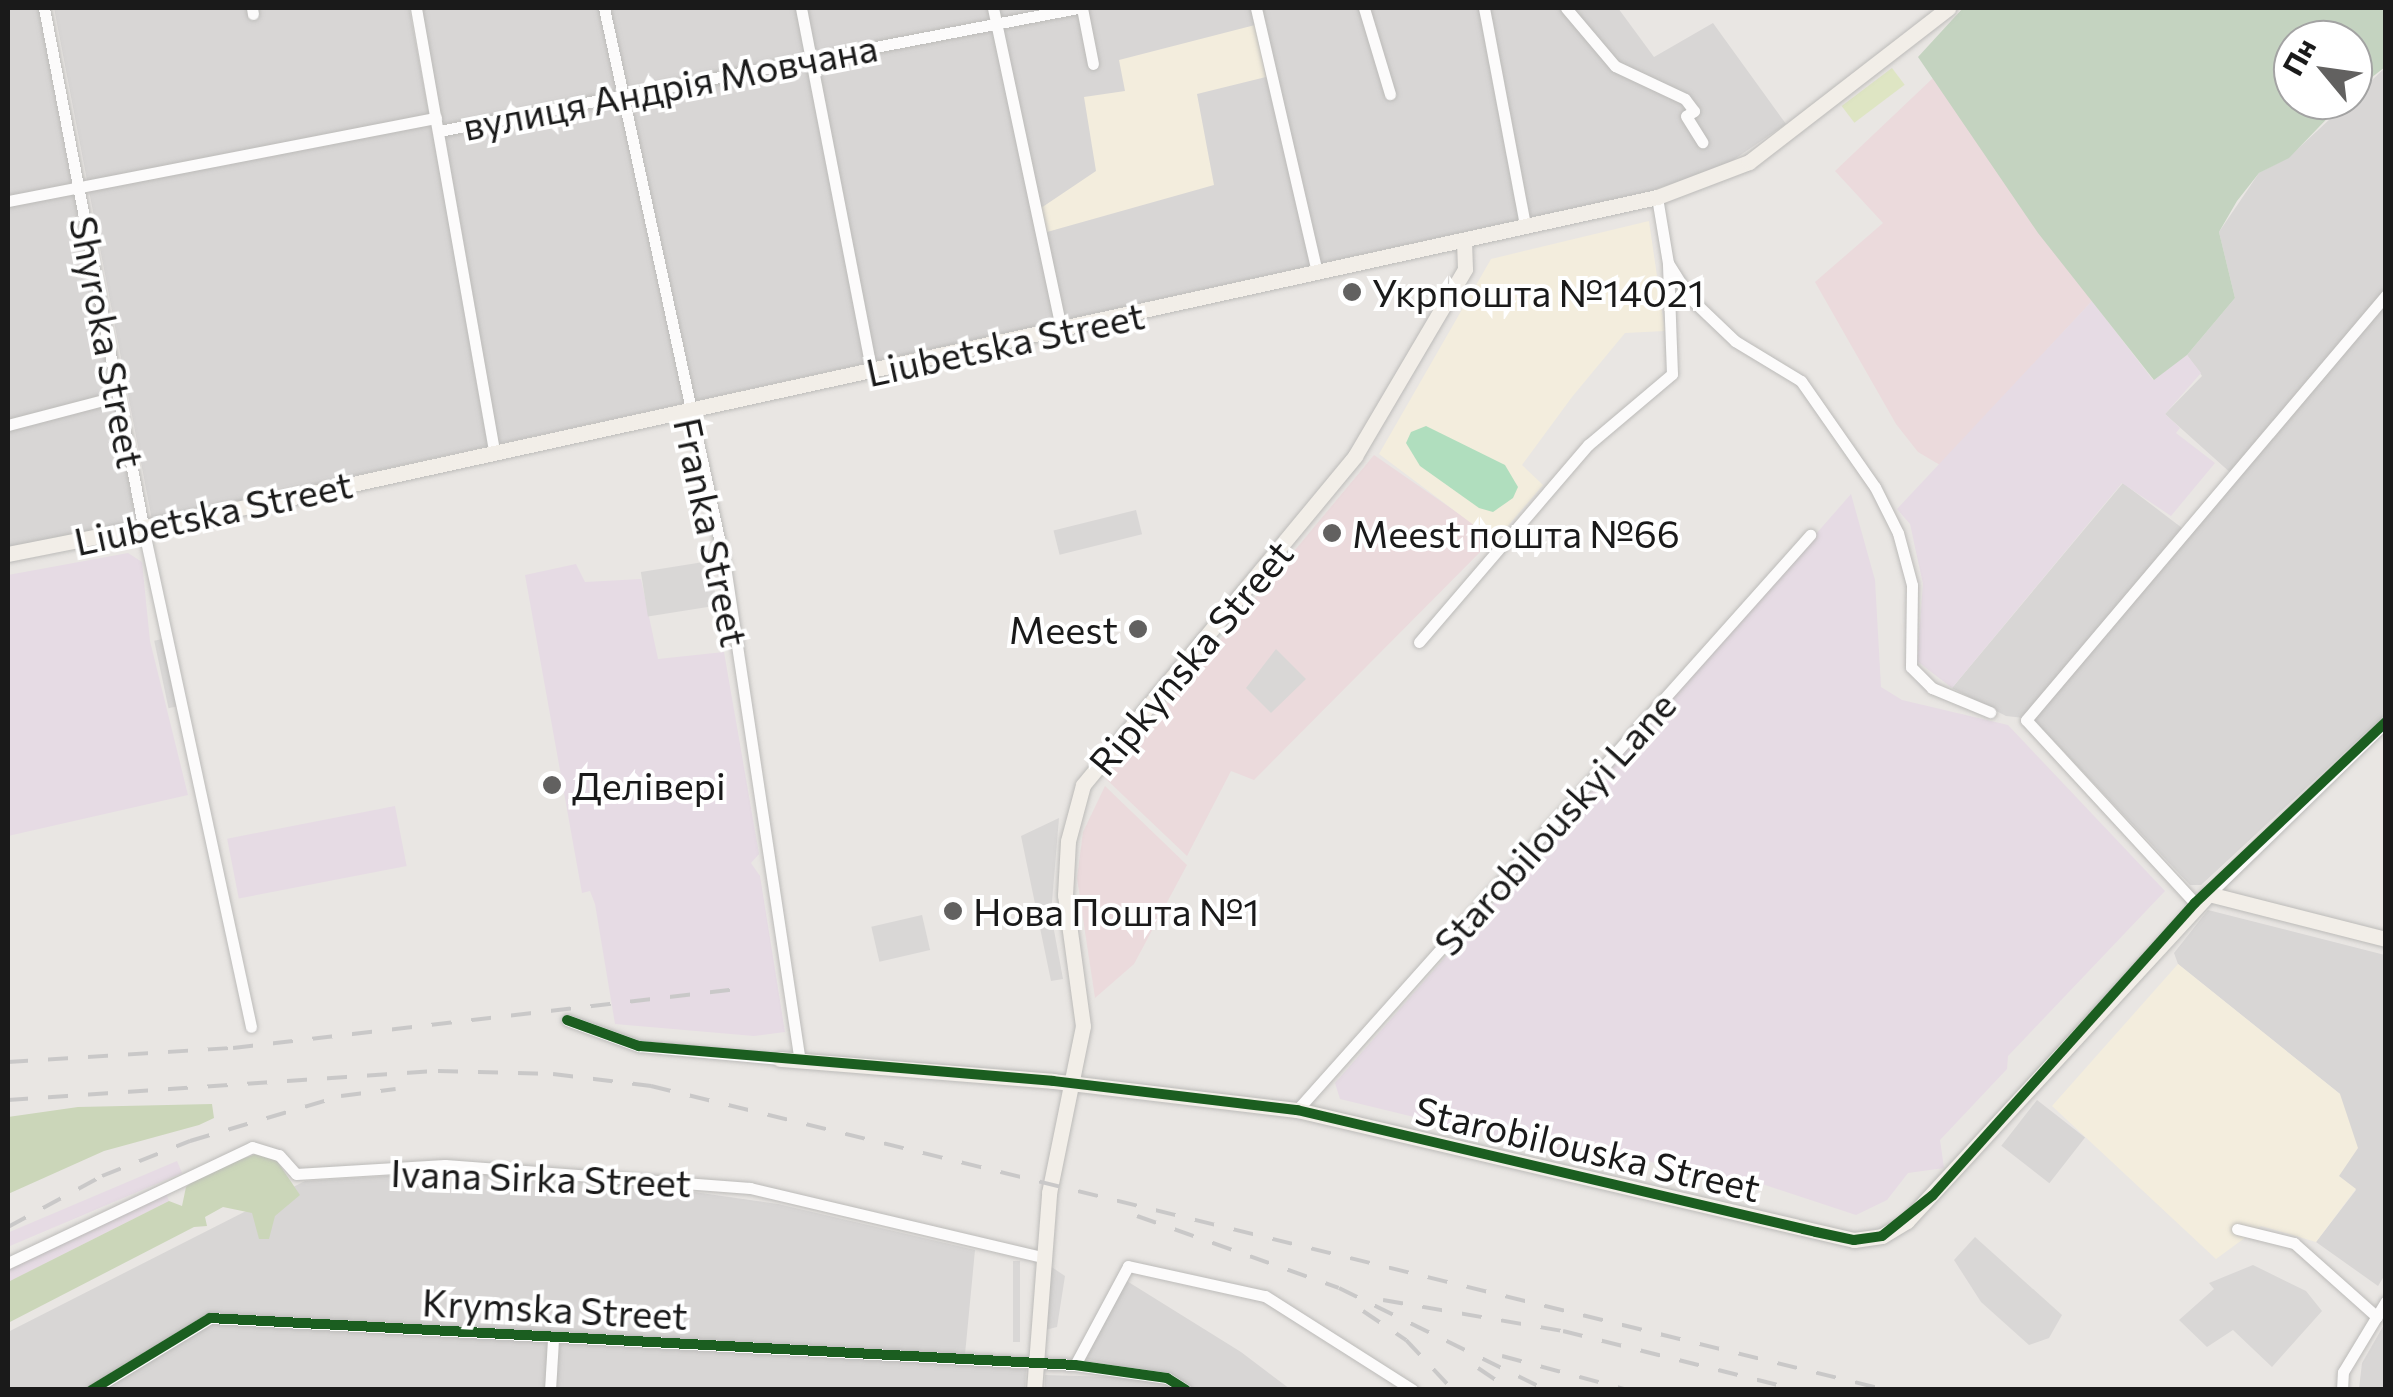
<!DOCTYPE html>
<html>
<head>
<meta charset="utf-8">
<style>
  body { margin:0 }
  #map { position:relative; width:2393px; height:1397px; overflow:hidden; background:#e9e6e3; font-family:Commissioner,sans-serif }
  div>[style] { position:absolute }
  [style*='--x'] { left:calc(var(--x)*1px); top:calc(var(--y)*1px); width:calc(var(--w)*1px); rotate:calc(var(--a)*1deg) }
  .residential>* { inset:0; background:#d8d6d5; transform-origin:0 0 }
  .commercial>* { inset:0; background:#ebdadc }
  .industrial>* { inset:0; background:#e6dbe4; transform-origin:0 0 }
  .education>* { inset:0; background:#f3eddd }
  .grass>* { inset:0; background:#dee5c3; transform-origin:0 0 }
  .forest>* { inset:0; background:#cbd6b9 }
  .cemetery>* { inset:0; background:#c4d3c0 }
  .pitch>* { inset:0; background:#b0debe }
  .parking>* { inset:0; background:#d9d7d6; transform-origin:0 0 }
  .roads { filter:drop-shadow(0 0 2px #bcbbb9) drop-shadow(0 0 2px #bcbbb9) }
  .street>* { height:11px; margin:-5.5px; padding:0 5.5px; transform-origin:5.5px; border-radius:5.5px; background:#fcfbfb }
  .secondary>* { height:15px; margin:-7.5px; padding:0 7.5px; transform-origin:7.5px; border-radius:7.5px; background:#f2eee8 }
  .rail>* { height:4px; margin-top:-2px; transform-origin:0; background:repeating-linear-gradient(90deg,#c9c8c8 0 20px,transparent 0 40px) }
  .cycleway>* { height:10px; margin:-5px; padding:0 5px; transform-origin:5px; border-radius:5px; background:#1b5e20 }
  .dots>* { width:28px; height:28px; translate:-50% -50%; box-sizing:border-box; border:5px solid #fff; border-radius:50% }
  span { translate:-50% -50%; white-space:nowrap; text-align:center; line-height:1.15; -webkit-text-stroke:8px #fff; paint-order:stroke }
  .street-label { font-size:38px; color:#1a1a1a }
  .poi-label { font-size:38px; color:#1a1a1a }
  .left { translate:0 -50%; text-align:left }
  .right { translate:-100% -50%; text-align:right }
  .frame { position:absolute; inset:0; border:10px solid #1a1a1a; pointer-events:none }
  .north { position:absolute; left:2273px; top:20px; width:100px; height:100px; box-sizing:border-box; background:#fff; border:2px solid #a3a3a3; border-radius:50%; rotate:299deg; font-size:28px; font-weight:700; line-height:40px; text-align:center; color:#1a1a1a }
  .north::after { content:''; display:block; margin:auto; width:35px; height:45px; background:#626160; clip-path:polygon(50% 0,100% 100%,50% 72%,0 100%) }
</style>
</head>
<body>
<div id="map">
  <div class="residential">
    <div style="clip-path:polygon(8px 8px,39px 8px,137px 524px,8px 547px)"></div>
    <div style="clip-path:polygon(54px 8px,409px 8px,433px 135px,1099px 8px,1618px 8px,1654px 57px,1713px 23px,1786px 124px,1723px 167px,1650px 191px,152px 520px)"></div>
    <div style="clip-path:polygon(420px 8px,1059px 8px,441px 125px)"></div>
    <div style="clip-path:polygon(2385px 68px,2385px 715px,2201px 885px,2190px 885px,2033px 719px,2006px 716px,1952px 688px,2123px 483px,2186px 531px,2233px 475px,2165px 414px,2202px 376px,2187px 355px,2235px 298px,2219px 232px,2259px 173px,2289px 157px)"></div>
    <div style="clip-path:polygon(2208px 910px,2385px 955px,2386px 1273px,2378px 1286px,2316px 1242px,2356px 1190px,2338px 1176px,2340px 1094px,2178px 964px,2174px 953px)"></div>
    <div style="left:2037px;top:1100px;width:61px;height:58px;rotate:38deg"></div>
    <div style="clip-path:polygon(453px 1172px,652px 1186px,778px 1204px,975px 1250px,964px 1365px,1026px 1369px,1025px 1390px,8px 1390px,8px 1332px,305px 1181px)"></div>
    <div style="clip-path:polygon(1122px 1278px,1241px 1352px,1290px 1389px,1045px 1390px,1045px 1375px,1113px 1377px,1113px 1364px,1083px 1358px)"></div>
    <div style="clip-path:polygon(2385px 1323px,2385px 1389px,2359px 1389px,2362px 1363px)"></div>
  </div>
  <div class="commercial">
    <div style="clip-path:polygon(1933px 78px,2092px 301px,1940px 465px,1918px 452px,1896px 424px,1815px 282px,1883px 223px,1835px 171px)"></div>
    <div style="clip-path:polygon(1374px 455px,1494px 538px,1254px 780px,1231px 771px,1187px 856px,1105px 778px)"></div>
    <div style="clip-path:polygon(1105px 786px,1187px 865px,1134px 964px,1095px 998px,1077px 878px,1083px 832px)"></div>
  </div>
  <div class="industrial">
    <div style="clip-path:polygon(2092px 301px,2153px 380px,2187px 355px,2201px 373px,2165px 414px,2180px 428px,2176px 433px,2215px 463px,2171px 516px,2122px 483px,1952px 688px,1917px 661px,1923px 584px,1910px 524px,1897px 509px)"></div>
    <div style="clip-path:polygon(1851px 494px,1875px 580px,1881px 687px,1902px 700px,2008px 725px,2165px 891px,2008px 1056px,2007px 1069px,1940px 1140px,1944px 1168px,1908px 1173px,1887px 1200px,1856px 1215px,1738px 1176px,1734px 1186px,1624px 1154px,1620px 1167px,1340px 1099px,1335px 1083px)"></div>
    <div style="clip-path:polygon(128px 553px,142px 562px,150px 641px,188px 795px,8px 836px,8px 575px)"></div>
    <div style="clip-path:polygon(576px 564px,585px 582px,641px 579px,658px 659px,724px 652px,759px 854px,751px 863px,760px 876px,785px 1032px,754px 1036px,615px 1024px,595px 904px,590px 891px,582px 893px,525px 575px)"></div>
    <div style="left:395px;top:806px;width:61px;height:171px;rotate:79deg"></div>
    <div style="left:177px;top:1161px;width:13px;height:187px;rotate:67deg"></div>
    <div style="clip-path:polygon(165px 1191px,169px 1201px,8px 1282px,8px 1268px)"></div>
  </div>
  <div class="education">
    <div style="clip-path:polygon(1255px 25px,1266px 77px,1197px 94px,1214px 185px,1047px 232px,1041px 208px,1096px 171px,1084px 97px,1125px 91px,1119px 60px)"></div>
    <div style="clip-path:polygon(1649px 221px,1665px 331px,1625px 333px,1572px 397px,1522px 465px,1543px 485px,1495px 541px,1379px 454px,1491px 259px)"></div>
    <div style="clip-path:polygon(2178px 964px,2340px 1094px,2358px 1148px,2339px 1176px,2356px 1189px,2316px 1242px,2261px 1226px,2216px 1259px,2052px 1106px)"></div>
  </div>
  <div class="grass">
    <div style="left:1892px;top:68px;width:21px;height:63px;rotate:53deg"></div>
  </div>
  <div class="forest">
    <div style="clip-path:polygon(212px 1104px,214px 1118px,199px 1125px,104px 1151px,8px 1194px,8px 1117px,78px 1107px)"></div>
    <div style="clip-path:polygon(259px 1153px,275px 1158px,300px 1195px,275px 1216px,269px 1239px,259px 1239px,252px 1213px,223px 1207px,205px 1217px,207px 1226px,194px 1227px,8px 1323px,8px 1282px,169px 1201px,182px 1206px,186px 1187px,202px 1173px)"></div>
  </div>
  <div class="cemetery">
    <div style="clip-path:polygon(1963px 8px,2385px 8px,2385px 67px,2353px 92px,2353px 40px,2293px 40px,2293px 100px,2345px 100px,2289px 158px,2259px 173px,2237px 201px,2219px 232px,2235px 298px,2187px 355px,2154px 380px,2038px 233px,1918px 57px)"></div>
  </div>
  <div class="pitch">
    <div style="clip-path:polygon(1426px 426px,1505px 465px,1518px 487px,1513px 498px,1493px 512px,1479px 508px,1420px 466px,1406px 443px,1411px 432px)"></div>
  </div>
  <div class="parking">
    <div style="left:1136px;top:510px;width:25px;height:85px;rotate:76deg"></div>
    <div style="left:710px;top:561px;width:45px;height:70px;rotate:81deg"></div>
    <div style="left:162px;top:639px;width:69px;height:8px;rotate:78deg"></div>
    <div style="clip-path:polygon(1276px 649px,1306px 679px,1271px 713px,1246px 688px)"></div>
    <div style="clip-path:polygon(1059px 818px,1051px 914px,1063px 979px,1051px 981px,1021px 836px)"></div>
    <div style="left:922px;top:915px;width:36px;height:52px;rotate:77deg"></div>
    <div style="clip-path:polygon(1975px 1237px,2062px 1315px,2049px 1338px,2029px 1345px,1981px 1302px,1954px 1260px)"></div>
    <div style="left:1013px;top:1261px;width:7px;height:81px"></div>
    <div style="clip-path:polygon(2253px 1265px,2306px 1291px,2322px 1311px,2272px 1367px,2233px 1330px,2207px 1347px,2179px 1320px,2214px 1289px,2209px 1283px)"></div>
    <div style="clip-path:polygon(1050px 1266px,1065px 1276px,1057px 1327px,1045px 1330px)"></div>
  </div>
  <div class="roads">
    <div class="street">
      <div style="--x:44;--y:8;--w:543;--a:79.17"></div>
      <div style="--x:146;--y:541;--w:497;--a:77.8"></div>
      <div style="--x:252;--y:8;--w:6;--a:81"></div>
      <div style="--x:416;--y:8;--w:449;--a:80"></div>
      <div style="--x:604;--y:8;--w:571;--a:77.77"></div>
      <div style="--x:725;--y:566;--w:500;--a:81.4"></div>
      <div style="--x:801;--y:8;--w:371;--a:79"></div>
      <div style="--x:993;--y:8;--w:328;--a:78"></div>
      <div style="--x:1082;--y:8;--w:57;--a:78.9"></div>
      <div style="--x:1256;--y:8;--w:272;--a:77"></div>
      <div style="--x:1364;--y:8;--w:90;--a:73.2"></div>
      <div style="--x:1484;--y:8;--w:222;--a:79.3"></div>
      <div style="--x:1566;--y:8;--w:76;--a:49.8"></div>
      <div style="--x:1615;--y:66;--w:77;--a:25.2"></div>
      <div style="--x:1685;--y:99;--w:15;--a:53"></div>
      <div style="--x:1694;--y:111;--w:9;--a:148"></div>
      <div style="--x:1686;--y:116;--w:31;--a:58"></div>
      <div style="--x:439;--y:131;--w:651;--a:-10.9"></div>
      <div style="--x:8;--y:201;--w:436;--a:-11"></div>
      <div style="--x:1668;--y:263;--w:41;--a:57.8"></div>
      <div style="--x:1690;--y:298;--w:62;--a:43.7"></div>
      <div style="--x:1735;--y:341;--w:77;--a:31.2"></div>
      <div style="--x:1801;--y:381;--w:129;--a:55.1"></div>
      <div style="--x:1875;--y:487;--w:51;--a:63.4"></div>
      <div style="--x:1898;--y:533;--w:54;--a:74.9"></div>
      <div style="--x:1912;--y:585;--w:82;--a:90.7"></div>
      <div style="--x:1911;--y:667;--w:30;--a:45"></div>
      <div style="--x:1932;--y:688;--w:63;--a:22.5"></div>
      <div style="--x:8;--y:425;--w:98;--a:-14.7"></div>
      <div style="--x:1419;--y:642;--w:260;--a:-49.4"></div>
      <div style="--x:1588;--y:445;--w:110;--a:-40.2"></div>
      <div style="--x:1672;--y:374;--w:111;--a:-92.1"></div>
      <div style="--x:1668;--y:263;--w:67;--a:-99.5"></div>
      <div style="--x:2209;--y:894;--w:247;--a:-44.2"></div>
      <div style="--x:2195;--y:903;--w:249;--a:-132.7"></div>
      <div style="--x:2026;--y:720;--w:557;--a:-49.73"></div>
      <div style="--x:567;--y:1020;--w:77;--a:19.9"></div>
      <div style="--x:639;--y:1046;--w:142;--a:5.3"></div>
      <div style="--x:1297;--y:1110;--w:771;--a:-48.26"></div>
      <div style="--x:2237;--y:1229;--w:59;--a:13.8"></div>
      <div style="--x:2294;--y:1243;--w:111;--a:41.7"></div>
      <div style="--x:8;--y:1263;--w:270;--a:-25.4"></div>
      <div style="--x:252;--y:1147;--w:28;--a:17"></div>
      <div style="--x:279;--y:1155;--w:25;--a:48"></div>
      <div style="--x:296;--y:1174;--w:149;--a:-3.5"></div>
      <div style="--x:445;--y:1165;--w:306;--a:4.3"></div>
      <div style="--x:750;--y:1188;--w:301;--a:13.3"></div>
      <div style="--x:1075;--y:1365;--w:112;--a:-61.8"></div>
      <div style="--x:1128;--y:1266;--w:140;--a:12.4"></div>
      <div style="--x:1265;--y:1296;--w:175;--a:32.4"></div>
      <div style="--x:92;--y:1390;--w:138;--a:-31.4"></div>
      <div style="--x:210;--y:1318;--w:866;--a:3.11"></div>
      <div style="--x:1075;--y:1365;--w:93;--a:8"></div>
      <div style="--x:1167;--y:1378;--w:22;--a:32"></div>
      <div style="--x:550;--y:1390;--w:51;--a:-86.6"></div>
      <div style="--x:2342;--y:1390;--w:18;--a:-87"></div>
      <div style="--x:2343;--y:1372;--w:83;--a:-58.8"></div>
    </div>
    <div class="secondary">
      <div style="--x:8;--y:554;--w:268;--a:-11.2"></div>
      <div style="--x:271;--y:502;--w:1419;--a:-12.41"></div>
      <div style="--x:1657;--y:197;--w:98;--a:-20.8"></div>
      <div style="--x:1749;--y:162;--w:252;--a:-37.7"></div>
      <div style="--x:780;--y:1059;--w:274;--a:4.6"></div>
      <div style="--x:1053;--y:1081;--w:246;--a:6.8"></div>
      <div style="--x:1297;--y:1110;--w:572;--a:13.14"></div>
      <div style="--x:1854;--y:1240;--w:28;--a:-8"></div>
      <div style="--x:1882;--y:1236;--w:29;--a:-31"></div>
      <div style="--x:1907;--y:1221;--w:445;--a:-47.3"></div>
      <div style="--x:2209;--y:894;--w:183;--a:14.3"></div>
      <div style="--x:1034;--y:1390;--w:198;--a:-85.6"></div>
      <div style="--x:1049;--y:1193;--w:170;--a:-78.5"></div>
      <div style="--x:1083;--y:1026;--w:132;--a:-97.8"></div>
      <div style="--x:1065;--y:895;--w:54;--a:-86.8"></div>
      <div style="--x:1068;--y:841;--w:58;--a:-75"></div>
      <div style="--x:1083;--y:785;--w:427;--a:-50.4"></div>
      <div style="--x:1355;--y:456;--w:217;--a:-59.5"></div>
      <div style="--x:1465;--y:269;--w:28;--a:-92"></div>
    </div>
  </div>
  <div class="rail">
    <div style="--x:8;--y:1062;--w:225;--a:-3.6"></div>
    <div style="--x:233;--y:1048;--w:516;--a:-6.68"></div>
    <div style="--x:8;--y:1100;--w:431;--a:-3.9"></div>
    <div style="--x:438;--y:1071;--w:115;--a:1.5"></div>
    <div style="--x:553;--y:1074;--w:99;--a:7"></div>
    <div style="--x:651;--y:1086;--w:1273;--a:13.82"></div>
    <div style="--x:1137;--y:1216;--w:214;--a:19.6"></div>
    <div style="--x:1339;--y:1288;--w:231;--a:26.2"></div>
    <div style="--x:8;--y:1227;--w:107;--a:-28.5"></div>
    <div style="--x:102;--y:1176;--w:95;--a:-21.7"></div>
    <div style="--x:190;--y:1141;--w:158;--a:-16.6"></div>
    <div style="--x:341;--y:1096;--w:55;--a:-7.3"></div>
    <div style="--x:1383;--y:1300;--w:183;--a:9.8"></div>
    <div style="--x:1563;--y:1331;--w:242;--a:14.1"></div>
    <div style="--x:1363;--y:1311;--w:52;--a:34"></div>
    <div style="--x:1406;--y:1340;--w:69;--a:46.8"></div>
    <div style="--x:1502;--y:1356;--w:131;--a:15.1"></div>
    <div style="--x:1478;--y:1368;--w:40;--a:34"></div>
  </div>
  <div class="cycleway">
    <div style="--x:567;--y:1020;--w:77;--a:19.9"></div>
    <div style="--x:639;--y:1046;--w:415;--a:4.8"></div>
    <div style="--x:1053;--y:1081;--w:246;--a:6.8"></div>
    <div style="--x:1297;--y:1110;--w:533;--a:13.23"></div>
    <div style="--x:1816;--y:1232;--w:39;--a:12"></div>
    <div style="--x:1854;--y:1240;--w:28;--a:-8"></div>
    <div style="--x:1882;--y:1236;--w:65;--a:-38.8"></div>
    <div style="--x:1933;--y:1195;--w:392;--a:-48.1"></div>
    <div style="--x:2195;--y:903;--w:263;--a:-43.5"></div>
    <div style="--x:92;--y:1390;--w:138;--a:-31.4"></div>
    <div style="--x:210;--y:1318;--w:866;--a:3.11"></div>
    <div style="--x:1075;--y:1365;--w:93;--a:8"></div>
    <div style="--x:1167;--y:1378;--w:22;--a:32"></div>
  </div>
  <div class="dots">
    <div style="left:1352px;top:292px;background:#626160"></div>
    <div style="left:1332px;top:533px;background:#626160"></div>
    <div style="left:1138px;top:629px;background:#626160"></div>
    <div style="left:552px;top:785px;background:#626160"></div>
    <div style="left:953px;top:911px;background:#626160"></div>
  </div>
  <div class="street-label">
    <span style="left:670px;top:86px;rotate:-11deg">вулиця Андрія Мовчана</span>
    <span style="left:108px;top:342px;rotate:79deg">Shyroka Street</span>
    <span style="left:1005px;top:343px;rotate:-12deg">Liubetska Street</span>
    <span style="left:213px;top:512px;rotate:-12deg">Liubetska Street</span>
    <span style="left:712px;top:532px;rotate:78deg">Franka Street</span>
    <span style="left:1190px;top:657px;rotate:-50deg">Ripkynska Street</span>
    <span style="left:1554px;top:823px;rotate:-48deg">Starobilouskyi Lane</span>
    <span style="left:1588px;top:1148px;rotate:13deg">Starobilouska Street</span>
    <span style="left:541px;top:1177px;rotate:2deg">Ivana Sirka Street</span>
    <span style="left:555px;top:1308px;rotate:3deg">Krymska Street</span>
  </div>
  <div class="poi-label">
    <span class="left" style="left:1372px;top:292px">Укрпошта №14021</span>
    <span class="left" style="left:1352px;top:533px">Meest пошта №66</span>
    <span class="right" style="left:1118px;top:629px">Meest</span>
    <span class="left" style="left:572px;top:785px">Делівері</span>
    <span class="left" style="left:973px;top:911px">Нова Пошта №1</span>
  </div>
  <div class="frame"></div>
  <div class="north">Пн</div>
</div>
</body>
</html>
